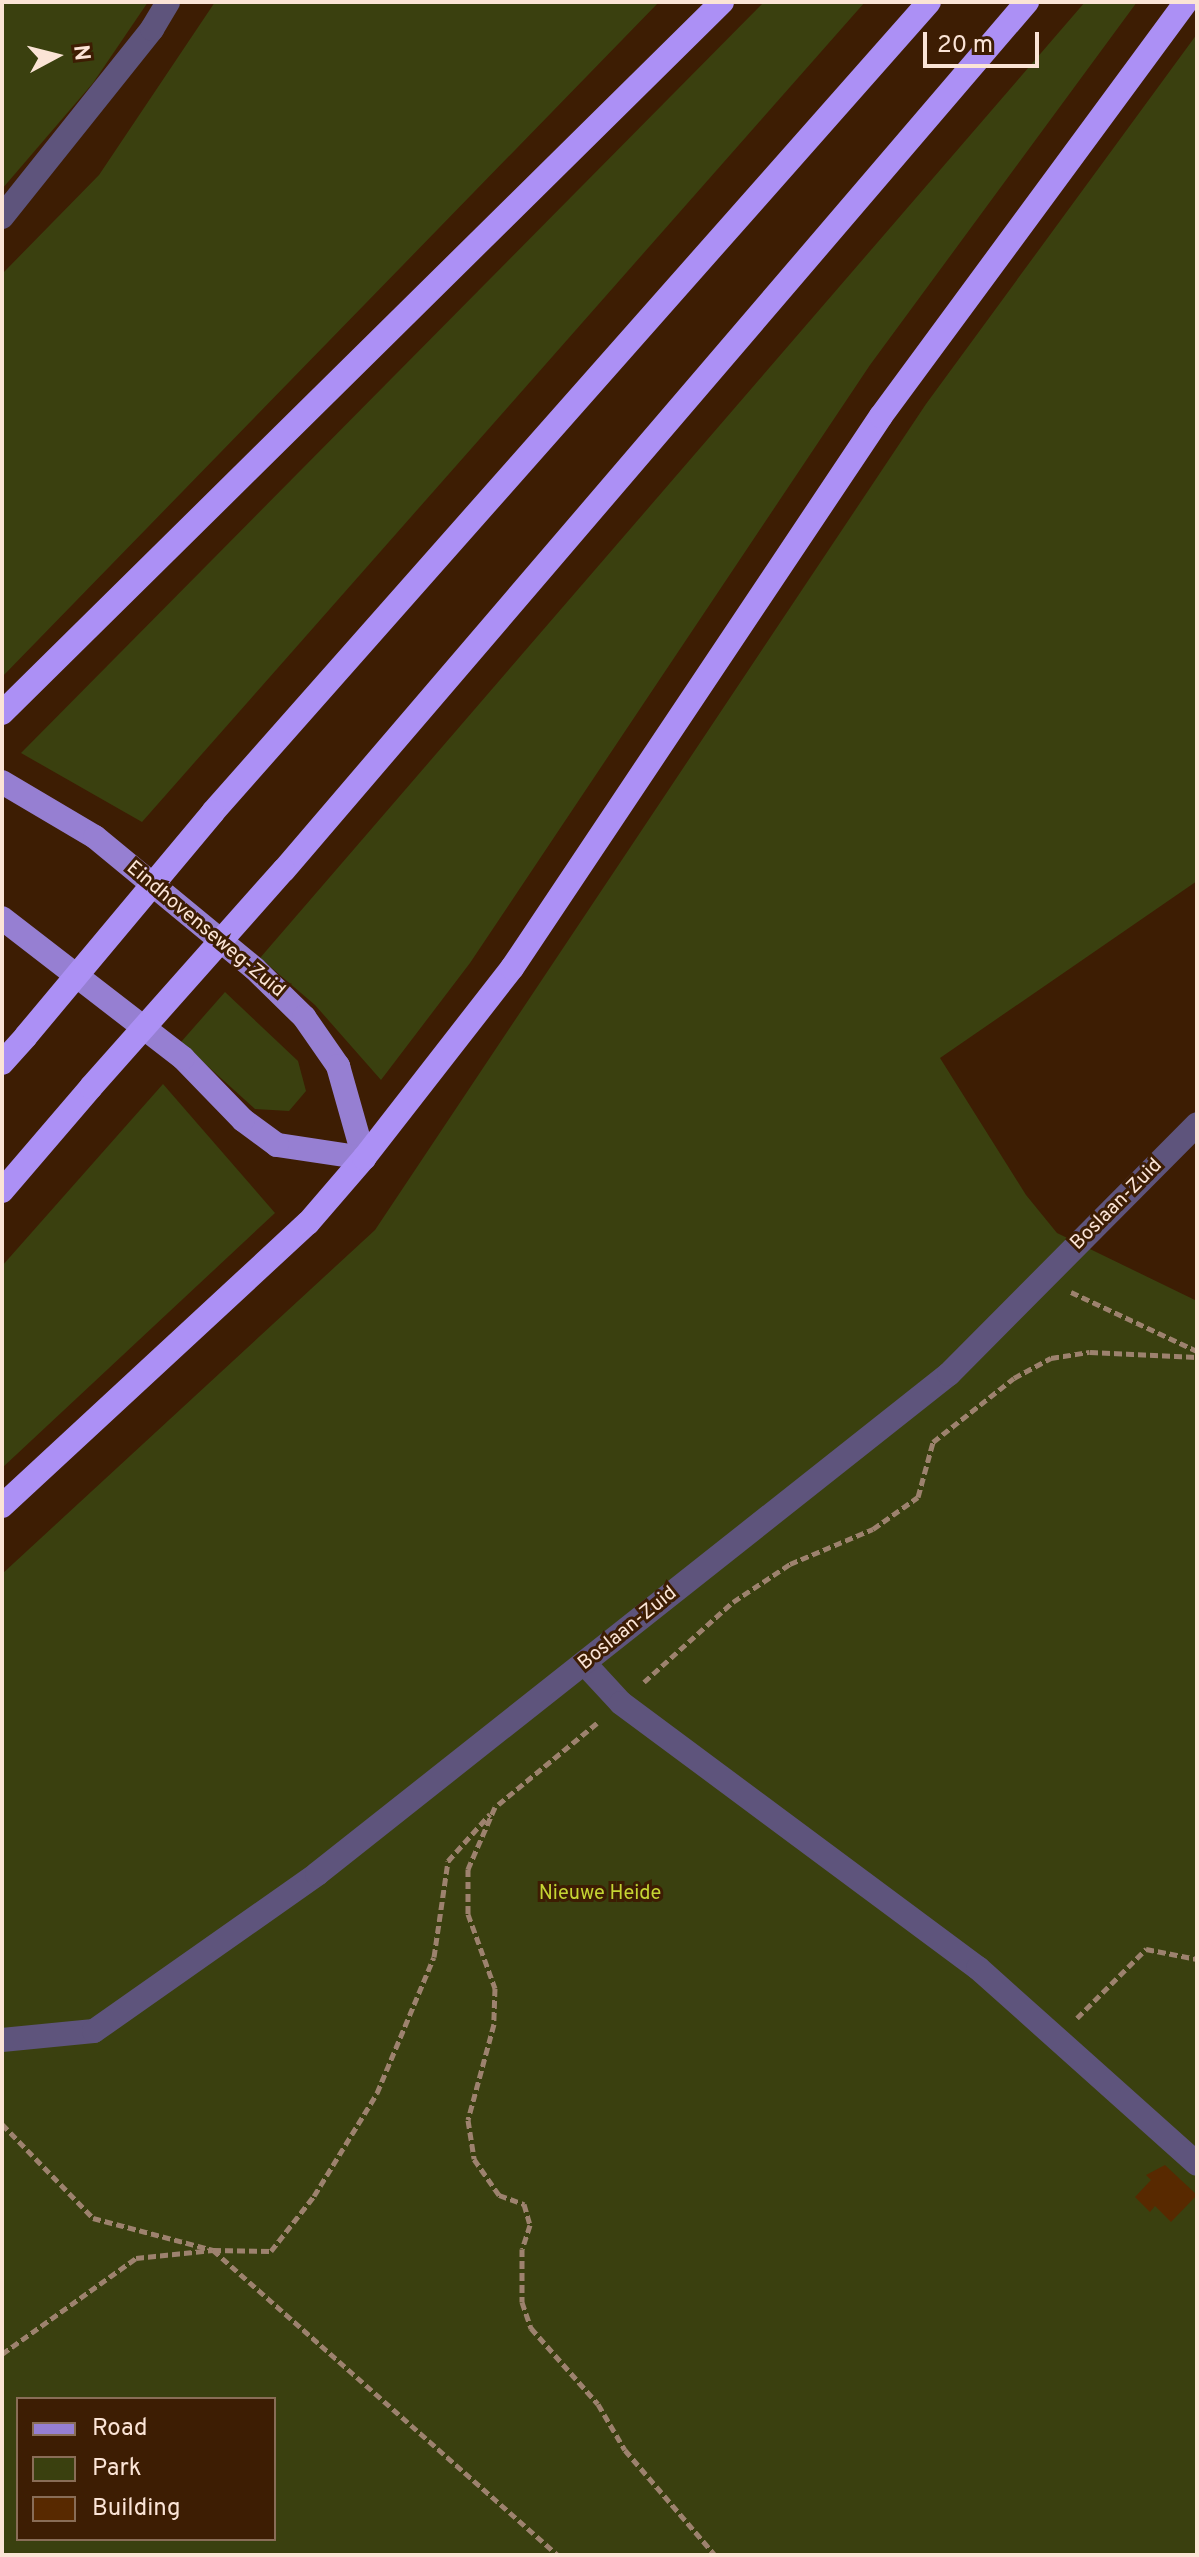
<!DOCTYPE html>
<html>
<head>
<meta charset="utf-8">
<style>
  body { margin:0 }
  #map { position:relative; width:1199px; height:2557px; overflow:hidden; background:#3d1d03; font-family:Overpass,sans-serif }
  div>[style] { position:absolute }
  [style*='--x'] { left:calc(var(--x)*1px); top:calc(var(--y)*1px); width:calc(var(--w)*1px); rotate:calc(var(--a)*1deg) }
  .green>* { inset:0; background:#3a400f }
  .building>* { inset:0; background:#582900 }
  .path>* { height:5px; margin-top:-2.5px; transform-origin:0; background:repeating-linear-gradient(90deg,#9d826e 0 8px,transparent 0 12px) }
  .lane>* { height:24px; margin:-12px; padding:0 12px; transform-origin:12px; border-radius:12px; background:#5e547c }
  .street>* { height:24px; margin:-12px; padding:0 12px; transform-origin:12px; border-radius:12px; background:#5e547c }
  .primary>* { height:24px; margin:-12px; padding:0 12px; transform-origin:12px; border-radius:12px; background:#967fd2 }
  .highway>* { height:24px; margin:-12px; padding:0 12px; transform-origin:12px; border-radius:12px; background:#ac90f5 }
  .highway-bridge>* { height:24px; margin:-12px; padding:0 12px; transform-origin:12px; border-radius:12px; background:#ac90f5 }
  span { translate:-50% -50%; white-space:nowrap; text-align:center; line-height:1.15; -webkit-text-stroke:6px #3d1d03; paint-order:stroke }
  .street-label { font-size:20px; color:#fbe4d6 }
  .park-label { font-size:20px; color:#c6d533 }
  .frame { position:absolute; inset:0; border:4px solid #fbe4d6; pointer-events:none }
  .legend { position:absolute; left:16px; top:2397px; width:260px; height:144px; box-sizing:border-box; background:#3d1d03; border:2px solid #896d57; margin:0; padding:10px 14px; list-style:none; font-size:24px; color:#fbe4d6 }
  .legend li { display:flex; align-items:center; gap:16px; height:40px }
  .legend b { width:40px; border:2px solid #896d57 }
  .north { position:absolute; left:16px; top:16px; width:80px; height:80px; -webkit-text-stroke:6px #3d1d03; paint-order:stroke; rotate:83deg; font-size:22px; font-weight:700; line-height:32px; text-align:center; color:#fbe4d6 }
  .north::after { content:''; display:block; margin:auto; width:28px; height:36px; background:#fbe4d6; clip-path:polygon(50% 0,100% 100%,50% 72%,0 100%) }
  .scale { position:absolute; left:923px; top:32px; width:116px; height:36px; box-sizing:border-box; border:4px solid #fbe4d6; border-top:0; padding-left:10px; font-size:24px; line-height:28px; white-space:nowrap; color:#fbe4d6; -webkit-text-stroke:6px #3d1d03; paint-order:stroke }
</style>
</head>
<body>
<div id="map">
  <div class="green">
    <div style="clip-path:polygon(2px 2px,148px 2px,93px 83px,2px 189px)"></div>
    <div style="clip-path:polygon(215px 2px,659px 2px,2px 677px,2px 274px,99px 175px)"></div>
    <div style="clip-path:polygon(764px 2px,865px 2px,142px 822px,21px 753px)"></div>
    <div style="clip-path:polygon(1085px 2px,1137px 2px,870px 365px,470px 963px,381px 1080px,315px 1005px,260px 958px)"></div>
    <div style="clip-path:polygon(evenodd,1197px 34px,1197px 881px,940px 1058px,1026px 1195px,1057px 1233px,1197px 1301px,1197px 2555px,2px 2555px,2px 1574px,375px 1230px,926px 404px,1197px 34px,18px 2399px,274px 2399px,274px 2539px,18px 2539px,18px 2399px)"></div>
    <div style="clip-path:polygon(225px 992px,298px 1061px,306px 1091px,289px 1111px,255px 1109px,181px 1042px)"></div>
    <div style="clip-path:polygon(163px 1084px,275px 1213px,2px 1468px,2px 1266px)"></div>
  </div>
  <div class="building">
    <div style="clip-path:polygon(1165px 2165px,1197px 2195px,1171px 2222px,1155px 2206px,1150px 2212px,1135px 2197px,1151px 2180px,1146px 2175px)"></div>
  </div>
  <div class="path">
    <div style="--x:1071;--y:1292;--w:139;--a:25.1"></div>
    <div style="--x:644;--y:1682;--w:120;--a:-42"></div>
    <div style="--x:733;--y:1602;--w:69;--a:-33.7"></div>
    <div style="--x:790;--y:1564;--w:90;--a:-22.9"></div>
    <div style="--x:873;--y:1529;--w:55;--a:-35.4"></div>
    <div style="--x:918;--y:1497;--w:57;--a:-74.7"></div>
    <div style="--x:933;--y:1442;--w:103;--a:-38.3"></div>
    <div style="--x:1014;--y:1378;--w:42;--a:-28.4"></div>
    <div style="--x:1051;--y:1358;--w:39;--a:-9"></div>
    <div style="--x:1090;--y:1352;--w:107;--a:2.7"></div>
    <div style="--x:597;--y:1723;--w:132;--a:140.5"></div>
    <div style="--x:495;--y:1807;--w:68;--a:113.5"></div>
    <div style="--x:468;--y:1869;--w:45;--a:90"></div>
    <div style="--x:468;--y:1914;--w:79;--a:70"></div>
    <div style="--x:495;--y:1988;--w:36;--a:92"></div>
    <div style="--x:494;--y:2024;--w:99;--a:105.2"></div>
    <div style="--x:468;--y:2120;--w:39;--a:81"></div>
    <div style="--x:474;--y:2159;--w:44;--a:55.2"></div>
    <div style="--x:499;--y:2195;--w:27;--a:20"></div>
    <div style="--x:524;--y:2204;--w:22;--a:74"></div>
    <div style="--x:530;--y:2225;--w:25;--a:108"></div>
    <div style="--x:522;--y:2249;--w:53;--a:90"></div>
    <div style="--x:522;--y:2302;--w:28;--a:71"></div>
    <div style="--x:531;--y:2328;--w:101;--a:48.6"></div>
    <div style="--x:598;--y:2404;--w:53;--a:59.6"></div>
    <div style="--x:625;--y:2450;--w:138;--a:49.4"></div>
    <div style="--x:1077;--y:2018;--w:98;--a:-45"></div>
    <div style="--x:1146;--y:1949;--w:52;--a:11.1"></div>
    <div style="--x:2;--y:2124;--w:131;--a:45.9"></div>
    <div style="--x:93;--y:2218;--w:124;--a:14.9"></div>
    <div style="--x:213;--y:2250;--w:58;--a:1"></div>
    <div style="--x:271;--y:2251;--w:70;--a:-52"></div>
    <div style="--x:314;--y:2196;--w:121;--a:-58.5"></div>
    <div style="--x:377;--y:2093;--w:147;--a:-67.3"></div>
    <div style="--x:434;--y:1957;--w:97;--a:-81.7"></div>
    <div style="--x:448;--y:1861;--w:63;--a:-48.2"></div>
    <div style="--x:2;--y:2354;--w:165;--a:-35.6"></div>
    <div style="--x:136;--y:2258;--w:77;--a:-5.9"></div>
    <div style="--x:213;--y:2250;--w:460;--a:41.5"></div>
  </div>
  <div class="lane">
    <div style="--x:2;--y:217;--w:241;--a:-51.4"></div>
    <div style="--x:152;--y:29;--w:31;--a:-59"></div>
    <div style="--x:585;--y:1664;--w:53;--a:47.3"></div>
    <div style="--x:621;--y:1703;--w:445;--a:36.6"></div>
    <div style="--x:978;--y:1968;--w:294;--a:41.8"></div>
  </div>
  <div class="street">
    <div style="--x:2;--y:2040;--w:92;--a:-5.6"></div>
    <div style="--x:94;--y:2031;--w:273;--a:-35.1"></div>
    <div style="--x:317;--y:1874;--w:806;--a:-38.35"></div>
    <div style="--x:949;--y:1374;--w:352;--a:-45.2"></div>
  </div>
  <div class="primary">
    <div style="--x:2;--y:782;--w:108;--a:30.6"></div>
    <div style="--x:95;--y:837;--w:207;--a:39.5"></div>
    <div style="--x:255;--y:969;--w:69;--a:44.4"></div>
    <div style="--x:304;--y:1017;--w:60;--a:55.2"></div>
    <div style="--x:338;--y:1066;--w:96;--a:74.2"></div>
    <div style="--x:364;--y:1158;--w:88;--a:-171.5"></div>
    <div style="--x:277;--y:1145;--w:42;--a:-143.7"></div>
    <div style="--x:243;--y:1120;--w:86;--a:-134.1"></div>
    <div style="--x:183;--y:1058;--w:229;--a:-142.3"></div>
  </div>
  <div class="highway">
    <div style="--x:2;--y:713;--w:1012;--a:-44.64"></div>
    <div style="--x:213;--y:812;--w:1081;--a:-48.52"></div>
    <div style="--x:284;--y:870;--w:1143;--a:-49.44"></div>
    <div style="--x:2;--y:1063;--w:36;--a:-48"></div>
    <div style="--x:2;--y:1191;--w:137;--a:-49.4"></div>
    <div style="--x:2;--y:1506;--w:417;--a:-42.8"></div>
    <div style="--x:308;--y:1223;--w:86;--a:-49.3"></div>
    <div style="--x:364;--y:1158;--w:241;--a:-52.1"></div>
    <div style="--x:512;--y:968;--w:664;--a:-56.24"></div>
    <div style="--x:881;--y:416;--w:514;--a:-53.62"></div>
  </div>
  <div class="highway-bridge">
    <div style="--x:26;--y:1036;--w:292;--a:-50.1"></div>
    <div style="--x:91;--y:1087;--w:290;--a:-48.4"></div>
  </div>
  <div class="street-label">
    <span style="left:205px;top:930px;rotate:40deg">Eindhovenseweg-Zuid</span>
    <span style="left:1117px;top:1205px;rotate:-45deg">Boslaan-Zuid</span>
    <span style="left:628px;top:1629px;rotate:-39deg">Boslaan-Zuid</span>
  </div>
  <div class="park-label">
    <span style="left:600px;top:1894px">Nieuwe Heide</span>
  </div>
  <div class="frame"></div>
  <ul class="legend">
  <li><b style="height:10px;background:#967fd2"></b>Road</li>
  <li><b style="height:22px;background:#3a400f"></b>Park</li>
  <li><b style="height:22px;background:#582900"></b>Building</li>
  </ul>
  <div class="north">N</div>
  <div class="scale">20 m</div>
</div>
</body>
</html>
